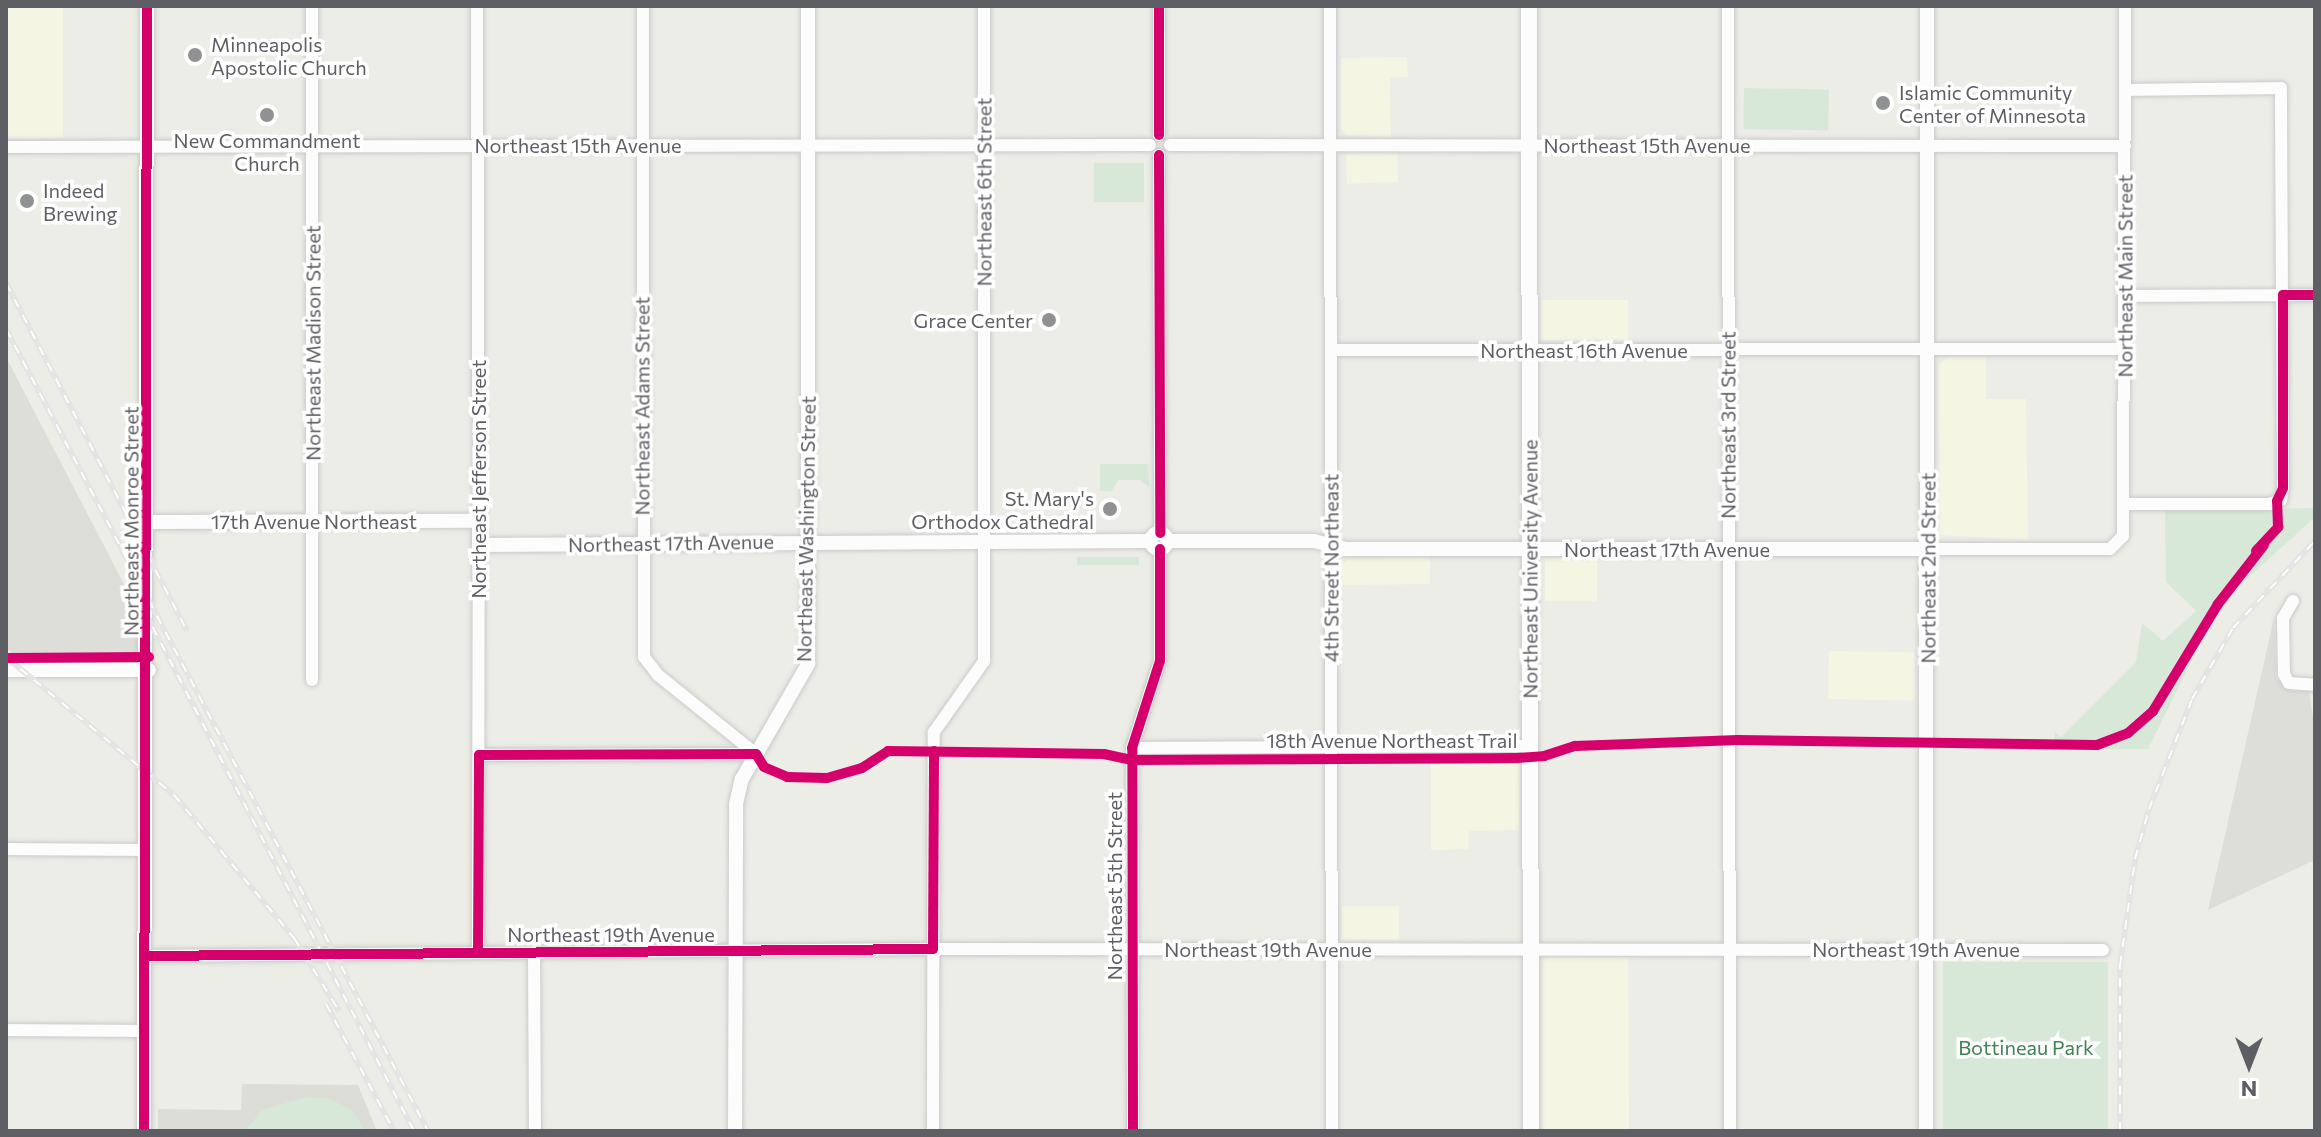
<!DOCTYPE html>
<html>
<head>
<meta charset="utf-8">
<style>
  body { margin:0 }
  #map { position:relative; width:2321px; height:1137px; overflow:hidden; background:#edede8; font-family:Commissioner,sans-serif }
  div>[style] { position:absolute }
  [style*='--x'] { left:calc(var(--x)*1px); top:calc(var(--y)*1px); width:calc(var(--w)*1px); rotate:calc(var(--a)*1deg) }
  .commercial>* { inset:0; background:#f4f5e3; transform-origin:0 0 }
  .industrial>* { inset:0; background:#deded9 }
  .education>* { inset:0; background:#ddddd7 }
  .green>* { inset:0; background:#d7e8d9; transform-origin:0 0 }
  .roads { filter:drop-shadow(0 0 2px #cacac8) drop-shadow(0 0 2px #cacac8) }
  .minor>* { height:12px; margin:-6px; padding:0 6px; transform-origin:6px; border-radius:6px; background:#fcfcfc }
  .tertiary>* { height:14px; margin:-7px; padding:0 7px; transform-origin:7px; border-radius:7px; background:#fcfcfc }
  .tertiary>.ring { margin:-7px; padding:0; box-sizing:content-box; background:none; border:14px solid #fcfcfc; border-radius:50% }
  .secondary>* { height:16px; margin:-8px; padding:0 8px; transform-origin:8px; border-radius:8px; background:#fcfcfc }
  .rail>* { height:6px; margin-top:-3px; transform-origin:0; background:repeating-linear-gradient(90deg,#fff 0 9px,#e4e4e4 0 18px); box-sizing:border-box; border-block:2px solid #e4e4e4 }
  .cycleway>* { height:10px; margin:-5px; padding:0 5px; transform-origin:5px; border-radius:5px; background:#d6006c }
  .dots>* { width:22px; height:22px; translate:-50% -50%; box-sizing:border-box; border:4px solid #fff; border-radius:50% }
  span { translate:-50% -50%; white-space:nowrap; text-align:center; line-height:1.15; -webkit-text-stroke:7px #fff; paint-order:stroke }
  .poi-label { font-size:20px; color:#5e5f65 }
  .left { translate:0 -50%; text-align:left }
  .right { translate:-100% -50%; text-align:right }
  .street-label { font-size:20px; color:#5e5f65 }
  .park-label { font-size:20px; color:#3e8353 }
  .frame { position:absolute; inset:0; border:8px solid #5e5f65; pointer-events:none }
  .north { position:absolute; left:2209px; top:1025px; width:80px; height:80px; -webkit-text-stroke:6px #fff; paint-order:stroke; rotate:180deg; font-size:22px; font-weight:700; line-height:32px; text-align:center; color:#5e5f65 }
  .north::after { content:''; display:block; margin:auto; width:28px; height:36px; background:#5e5f65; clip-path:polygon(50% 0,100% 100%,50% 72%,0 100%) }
</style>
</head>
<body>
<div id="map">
  <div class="commercial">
    <div style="left:6px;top:6px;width:57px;height:132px"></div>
    <div style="clip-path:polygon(1407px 57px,1408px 77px,1390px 78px,1391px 137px,1346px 135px,1341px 128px,1341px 58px)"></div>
    <div style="left:1397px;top:152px;width:30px;height:51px;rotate:88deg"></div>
    <div style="left:1541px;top:300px;width:87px;height:40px"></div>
    <div style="clip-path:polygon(1947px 357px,1986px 357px,1986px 399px,2026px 399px,2028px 540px,1940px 535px,1938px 365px)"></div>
    <div style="clip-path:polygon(1430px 557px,1430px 584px,1342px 585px,1342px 565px,1348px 559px)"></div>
    <div style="left:1597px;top:557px;width:44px;height:52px;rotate:90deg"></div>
    <div style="left:1829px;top:651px;width:85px;height:48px;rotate:1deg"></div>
    <div style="clip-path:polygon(1431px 764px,1520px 764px,1519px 830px,1469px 831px,1468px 849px,1431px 850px)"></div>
    <div style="left:1342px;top:906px;width:57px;height:34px"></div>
    <div style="clip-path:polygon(1548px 957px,1628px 957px,1629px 1131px,1543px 1131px,1543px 960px)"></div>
  </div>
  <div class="industrial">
    <div style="clip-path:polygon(6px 357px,140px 615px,138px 654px,128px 661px,19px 659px,6px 648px)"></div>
    <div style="clip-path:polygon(2274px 618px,2276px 678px,2291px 691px,2309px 691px,2315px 731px,2315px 860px,2208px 910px)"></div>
  </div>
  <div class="education">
    <div style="clip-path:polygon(242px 1084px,358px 1085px,377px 1131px,158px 1131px,158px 1109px,241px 1110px)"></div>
  </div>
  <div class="green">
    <div style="left:1744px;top:88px;width:85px;height:41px;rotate:1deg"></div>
    <div style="left:1094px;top:163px;width:50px;height:39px"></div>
    <div style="clip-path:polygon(1100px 464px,1148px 464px,1149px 487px,1140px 480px,1118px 480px,1112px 491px,1100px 491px)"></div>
    <div style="clip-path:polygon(2315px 508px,2315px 517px,2237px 588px,2209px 626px,2148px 749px,2053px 749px,2055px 732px,2061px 737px,2136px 662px,2142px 623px,2163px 641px,2196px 611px,2166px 582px,2165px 511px)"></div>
    <div style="left:1077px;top:557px;width:62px;height:8px"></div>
    <div style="left:1943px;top:962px;width:165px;height:169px"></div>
    <div style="clip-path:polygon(307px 1097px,327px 1098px,352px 1110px,365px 1131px,245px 1131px,262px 1110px)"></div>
  </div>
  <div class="roads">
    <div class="minor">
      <div style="--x:477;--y:6;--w:515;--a:89.78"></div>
      <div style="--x:643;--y:6;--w:651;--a:89.91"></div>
      <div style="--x:644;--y:657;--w:23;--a:52"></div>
      <div style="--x:658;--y:675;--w:126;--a:38.9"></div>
      <div style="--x:1330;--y:6;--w:1125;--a:89.9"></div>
      <div style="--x:1728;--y:6;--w:1125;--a:89.9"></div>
      <div style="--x:1159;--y:135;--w:129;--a:-90"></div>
      <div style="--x:1170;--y:145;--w:955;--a:0.06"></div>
      <div style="--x:6;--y:147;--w:1144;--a:-0.1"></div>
      <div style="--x:1159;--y:155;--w:378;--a:89.8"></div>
      <div style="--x:2126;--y:296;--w:189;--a:-0.3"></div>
      <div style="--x:1331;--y:350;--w:794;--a:-0.07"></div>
      <div style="--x:2125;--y:504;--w:145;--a:0"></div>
      <div style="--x:2270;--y:504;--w:12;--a:-20"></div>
      <div style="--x:2281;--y:500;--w:12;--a:-81"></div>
      <div style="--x:2283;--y:488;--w:400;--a:-90.3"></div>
      <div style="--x:2281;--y:88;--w:155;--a:179.3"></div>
      <div style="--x:1927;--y:549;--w:183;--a:0"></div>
      <div style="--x:2110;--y:549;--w:18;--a:-45"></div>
      <div style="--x:2123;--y:536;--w:530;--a:-89.78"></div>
      <div style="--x:2293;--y:601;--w:20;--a:120"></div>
      <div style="--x:2283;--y:618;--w:56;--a:89"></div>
      <div style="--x:2284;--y:674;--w:10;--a:61"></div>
      <div style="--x:2289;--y:683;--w:26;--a:4"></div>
      <div style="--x:312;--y:680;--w:674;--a:-90"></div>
      <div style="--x:1132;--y:748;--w:398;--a:-0.3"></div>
      <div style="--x:479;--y:755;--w:277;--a:-0.2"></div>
      <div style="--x:6;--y:849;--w:138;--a:0.4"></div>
      <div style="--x:534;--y:952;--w:179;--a:89.7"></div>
      <div style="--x:478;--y:953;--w:408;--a:-89.9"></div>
      <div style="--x:144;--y:956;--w:779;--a:-0.51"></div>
      <div style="--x:923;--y:949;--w:1180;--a:0.05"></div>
      <div style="--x:6;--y:1030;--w:138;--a:0.4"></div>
      <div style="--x:933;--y:1131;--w:399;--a:-89.9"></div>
      <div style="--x:934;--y:732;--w:87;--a:-54.8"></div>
      <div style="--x:984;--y:661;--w:655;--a:-90"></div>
      <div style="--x:1133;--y:1131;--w:383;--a:-90.1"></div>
      <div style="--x:1132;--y:748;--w:91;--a:-72.2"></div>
      <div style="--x:1160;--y:661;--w:112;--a:-90"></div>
    </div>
    <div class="tertiary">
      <div style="--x:149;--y:522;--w:330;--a:-0.2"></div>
      <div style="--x:479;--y:521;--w:24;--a:90"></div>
      <div style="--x:479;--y:545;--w:672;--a:-0.34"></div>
      <div class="ring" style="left:1151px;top:533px;width:2px;height:2px"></div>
      <div style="--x:1168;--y:541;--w:146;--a:0"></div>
      <div style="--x:1314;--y:541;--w:32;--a:14"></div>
      <div style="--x:1345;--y:549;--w:582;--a:0"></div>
      <div style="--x:6;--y:670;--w:143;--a:0"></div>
      <div style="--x:144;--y:1131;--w:1125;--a:-89.85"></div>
      <div style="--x:735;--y:1131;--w:327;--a:-89.8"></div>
      <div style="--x:736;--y:804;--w:26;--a:-77"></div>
      <div style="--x:742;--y:779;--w:133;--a:-60.1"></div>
      <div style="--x:808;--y:664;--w:658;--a:-90"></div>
      <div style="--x:1926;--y:1131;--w:1125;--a:-89.95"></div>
    </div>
    <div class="secondary">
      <div style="--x:1529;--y:6;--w:1125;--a:89.9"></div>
    </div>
  </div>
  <div class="rail">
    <div style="--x:6;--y:283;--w:392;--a:62.5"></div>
    <div style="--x:6;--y:329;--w:906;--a:62.25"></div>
    <div style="--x:136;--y:595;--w:604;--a:62.59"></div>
    <div style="--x:6;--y:657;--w:217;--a:39.4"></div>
    <div style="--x:174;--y:795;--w:187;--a:50"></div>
    <div style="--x:294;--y:938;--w:86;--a:58.3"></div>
    <div style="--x:326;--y:1004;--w:144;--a:61.8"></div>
    <div style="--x:2120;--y:1131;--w:166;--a:-90"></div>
    <div style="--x:2120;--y:965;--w:107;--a:-81.9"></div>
    <div style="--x:2135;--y:859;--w:52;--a:-74.4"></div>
    <div style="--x:2149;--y:809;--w:118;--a:-68.6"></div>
    <div style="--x:2192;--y:699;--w:82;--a:-60"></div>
    <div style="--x:2233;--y:628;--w:120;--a:-46.7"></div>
  </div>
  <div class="cycleway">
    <div style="--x:1159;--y:135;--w:129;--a:-90"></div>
    <div style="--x:1159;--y:155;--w:378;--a:89.8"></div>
    <div style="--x:2256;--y:551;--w:33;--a:-47"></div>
    <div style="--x:2278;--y:527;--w:26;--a:-92"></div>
    <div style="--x:2277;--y:501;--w:14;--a:-65"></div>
    <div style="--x:2283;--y:488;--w:193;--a:-90"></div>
    <div style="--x:2283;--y:295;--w:32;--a:0"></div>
    <div style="--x:6;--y:658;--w:143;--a:-0.4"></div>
    <div style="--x:478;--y:953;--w:198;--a:-89.7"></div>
    <div style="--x:479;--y:755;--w:277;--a:-0.2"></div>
    <div style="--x:756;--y:754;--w:15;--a:58"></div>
    <div style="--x:764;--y:767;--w:25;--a:23"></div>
    <div style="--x:787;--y:777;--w:40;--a:1.4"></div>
    <div style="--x:827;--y:778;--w:36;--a:-16"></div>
    <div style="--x:862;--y:768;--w:31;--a:-33"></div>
    <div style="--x:888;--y:751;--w:216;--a:0.8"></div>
    <div style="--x:1104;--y:754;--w:29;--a:12"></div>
    <div style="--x:1132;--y:760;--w:213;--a:-0.3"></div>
    <div style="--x:1345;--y:759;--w:172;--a:-0.3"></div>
    <div style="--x:1517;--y:758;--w:27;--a:-4"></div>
    <div style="--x:1544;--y:756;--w:33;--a:-18"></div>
    <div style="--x:1575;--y:746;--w:163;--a:-2.1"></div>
    <div style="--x:1738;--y:740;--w:359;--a:0.8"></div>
    <div style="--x:2097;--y:745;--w:33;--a:-21"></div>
    <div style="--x:2128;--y:733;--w:33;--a:-41"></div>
    <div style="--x:2153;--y:711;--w:125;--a:-58.7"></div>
    <div style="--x:2218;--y:604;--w:75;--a:-52.1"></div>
    <div style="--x:144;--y:956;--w:789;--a:-0.51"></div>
    <div style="--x:933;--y:949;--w:198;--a:-89.7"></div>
    <div style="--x:144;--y:1131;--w:1125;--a:-89.85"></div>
    <div style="--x:1133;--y:1131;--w:383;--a:-90.1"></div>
    <div style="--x:1132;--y:748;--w:91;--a:-72.2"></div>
    <div style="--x:1160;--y:661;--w:112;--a:-90"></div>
  </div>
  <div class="dots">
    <div style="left:195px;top:55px;background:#909193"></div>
    <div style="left:1883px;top:103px;background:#909193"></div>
    <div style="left:267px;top:115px;background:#909193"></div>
    <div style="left:27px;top:201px;background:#909193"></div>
    <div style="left:1049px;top:320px;background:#909193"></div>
    <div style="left:1110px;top:509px;background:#909193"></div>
  </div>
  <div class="poi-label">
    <span class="left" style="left:211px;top:56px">Minneapolis<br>Apostolic Church</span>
    <span class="left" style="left:1899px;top:104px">Islamic Community<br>Center of Minnesota</span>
    <span style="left:267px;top:152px">New Commandment<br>Church</span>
    <span class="left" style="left:43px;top:202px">Indeed<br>Brewing</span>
    <span class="right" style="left:1033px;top:320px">Grace Center</span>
    <span class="right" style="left:1094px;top:510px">St. Mary's<br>Orthodox Cathedral</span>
  </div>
  <div class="street-label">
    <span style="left:578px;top:145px">Northeast 15th Avenue</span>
    <span style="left:1647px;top:145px">Northeast 15th Avenue</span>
    <span style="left:984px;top:192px;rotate:-90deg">Northeast 6th Street</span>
    <span style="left:2125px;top:276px;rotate:-90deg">Northeast Main Street</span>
    <span style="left:313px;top:343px;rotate:-90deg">Northeast Madison Street</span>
    <span style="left:1584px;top:350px">Northeast 16th Avenue</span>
    <span style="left:642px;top:406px;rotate:-90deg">Northeast Adams Street</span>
    <span style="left:1728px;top:425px;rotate:-90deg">Northeast 3rd Street</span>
    <span style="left:478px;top:479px;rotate:-90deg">Northeast Jefferson Street</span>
    <span style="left:131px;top:521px;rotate:-90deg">Northeast Monroe Street</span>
    <span style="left:314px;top:521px">17th Avenue Northeast</span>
    <span style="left:806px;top:529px;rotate:-89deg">Northeast Washington Street</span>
    <span style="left:671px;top:543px;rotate:-1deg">Northeast 17th Avenue</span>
    <span style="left:1667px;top:549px">Northeast 17th Avenue</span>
    <span style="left:1331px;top:568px;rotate:-90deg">4th Street Northeast</span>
    <span style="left:1928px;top:568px;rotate:-90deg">Northeast 2nd Street</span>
    <span style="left:1530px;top:569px;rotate:-90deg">Northeast University Avenue</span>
    <span style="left:1392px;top:740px">18th Avenue Northeast Trail</span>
    <span style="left:1114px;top:886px;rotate:-90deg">Northeast 5th Street</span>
    <span style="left:611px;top:934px">Northeast 19th Avenue</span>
    <span style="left:1268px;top:949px">Northeast 19th Avenue</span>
    <span style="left:1916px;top:949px">Northeast 19th Avenue</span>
  </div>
  <div class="park-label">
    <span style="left:2026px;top:1047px">Bottineau Park</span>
  </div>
  <div class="frame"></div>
  <div class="north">N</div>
</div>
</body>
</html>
